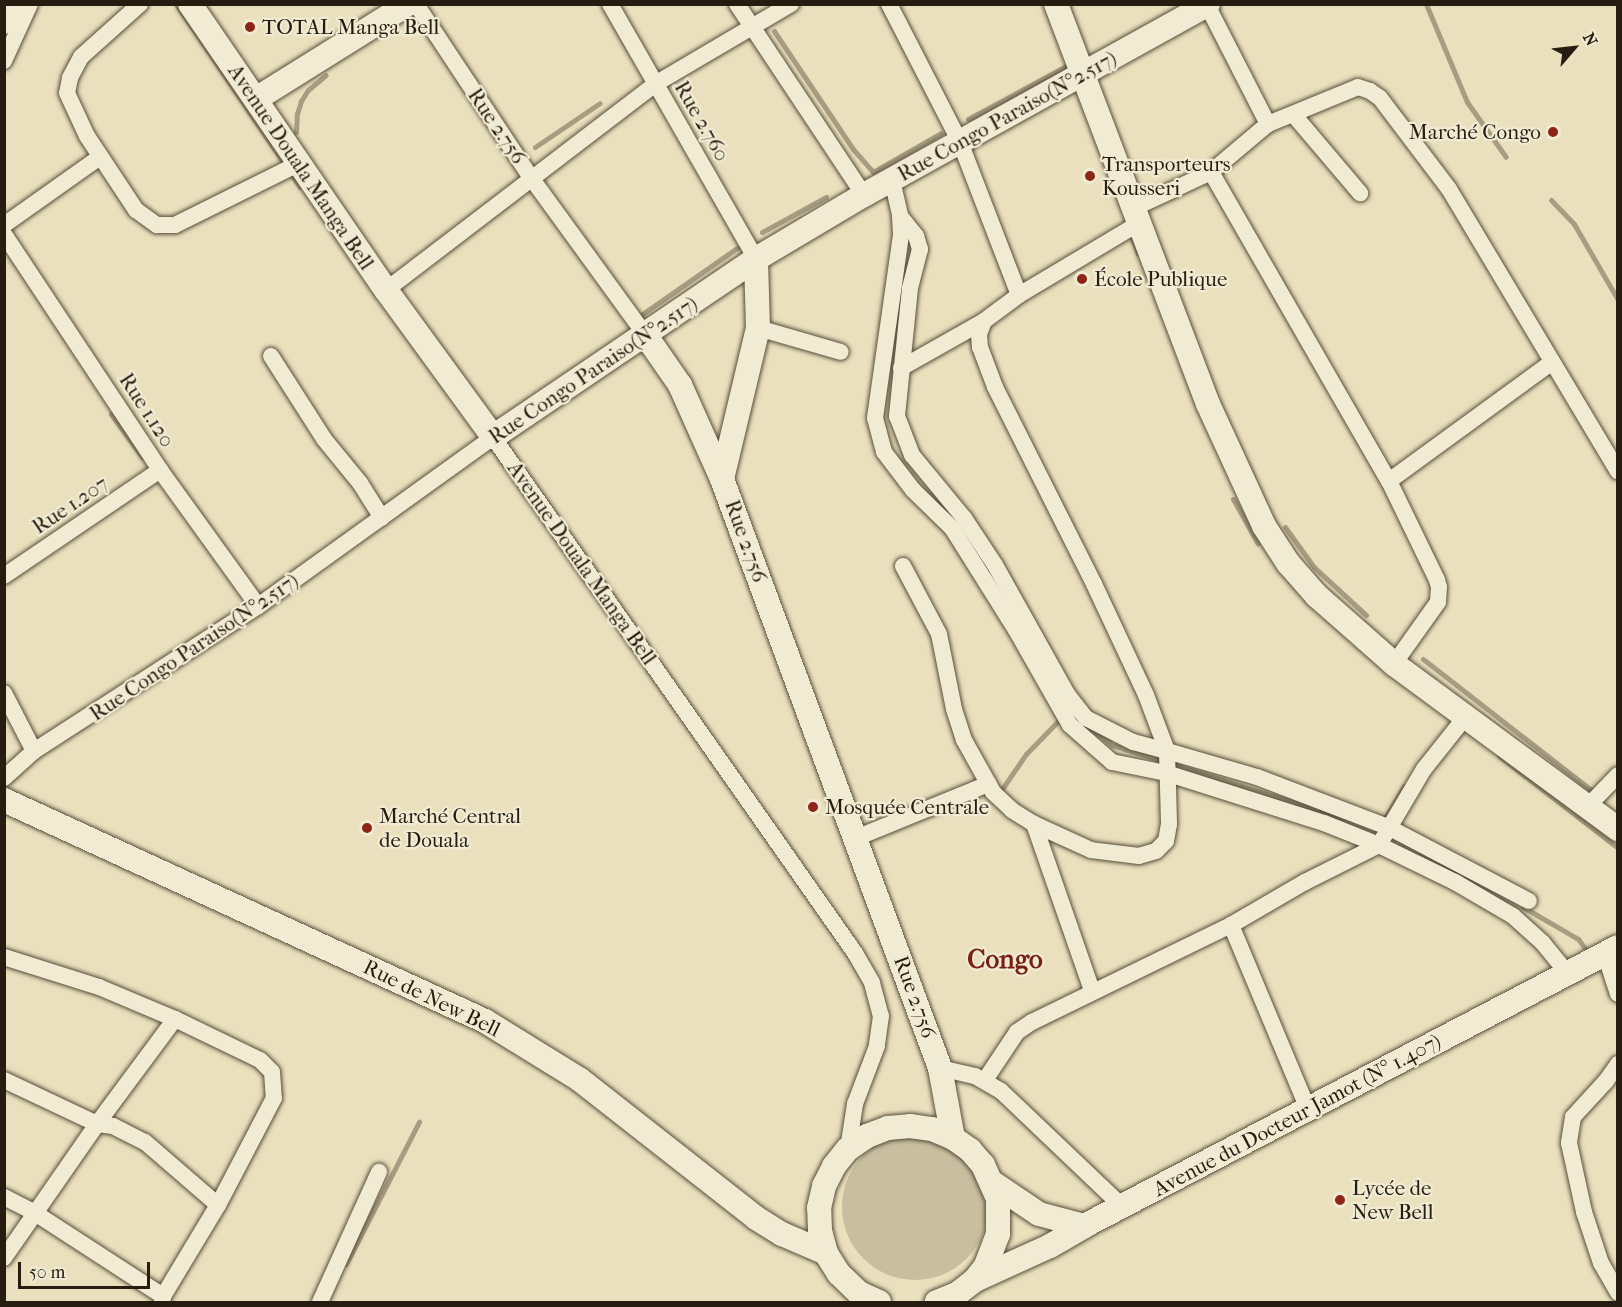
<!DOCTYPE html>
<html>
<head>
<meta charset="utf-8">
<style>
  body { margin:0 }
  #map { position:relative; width:1622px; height:1307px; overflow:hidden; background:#eae0bd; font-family:"IM FELL French Canon",serif }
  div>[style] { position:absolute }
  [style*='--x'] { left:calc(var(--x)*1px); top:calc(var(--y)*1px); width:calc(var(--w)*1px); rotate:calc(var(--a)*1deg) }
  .green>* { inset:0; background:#c9bfa0 }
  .round { border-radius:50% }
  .stream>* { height:5px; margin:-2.5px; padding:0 2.5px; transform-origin:2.5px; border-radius:2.5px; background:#a89d82 }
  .roads { filter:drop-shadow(0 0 2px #584d3b) drop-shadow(0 0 2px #584d3b) }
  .street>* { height:16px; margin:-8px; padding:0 8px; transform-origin:8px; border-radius:8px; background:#f1ebd4 }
  .secondary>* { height:24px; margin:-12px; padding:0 12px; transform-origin:12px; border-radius:12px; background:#f1ebd4 }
  .dots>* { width:16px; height:16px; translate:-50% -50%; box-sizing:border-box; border:3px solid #f1ebd4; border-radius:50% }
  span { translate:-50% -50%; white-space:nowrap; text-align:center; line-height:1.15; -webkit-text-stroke:4.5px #f1ebd4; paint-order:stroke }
  .poi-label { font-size:21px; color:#271c10 }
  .left { translate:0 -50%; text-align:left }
  .right { translate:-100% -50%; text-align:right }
  .street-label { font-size:21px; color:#271c10 }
  .district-label { font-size:27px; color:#7a1f14; font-weight:700 }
  .frame { position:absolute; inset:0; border:6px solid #271c10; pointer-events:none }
  .north { position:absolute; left:1544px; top:18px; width:60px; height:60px; -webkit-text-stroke:4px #f1ebd4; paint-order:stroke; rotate:62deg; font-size:16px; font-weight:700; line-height:24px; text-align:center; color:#271c10 }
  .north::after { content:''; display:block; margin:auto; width:21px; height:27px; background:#271c10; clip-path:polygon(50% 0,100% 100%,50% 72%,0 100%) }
  .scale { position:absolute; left:18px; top:1262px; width:132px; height:27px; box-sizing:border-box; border:3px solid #271c10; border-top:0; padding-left:8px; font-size:18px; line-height:21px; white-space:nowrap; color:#271c10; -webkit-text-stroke:4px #f1ebd4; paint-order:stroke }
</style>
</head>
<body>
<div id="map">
  <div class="green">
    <div class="round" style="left:842px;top:1134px;width:146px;height:146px"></div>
  </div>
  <div class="stream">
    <div style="--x:176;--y:4;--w:221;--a:55.9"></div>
    <div style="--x:1426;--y:4;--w:106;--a:67.3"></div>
    <div style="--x:1467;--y:102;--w:67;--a:54.7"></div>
    <div style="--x:774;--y:31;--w:142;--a:56.2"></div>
    <div style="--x:853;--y:149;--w:30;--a:49"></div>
    <div style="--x:873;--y:172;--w:78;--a:-29.8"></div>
    <div style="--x:968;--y:119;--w:111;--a:-28.4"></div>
    <div style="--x:296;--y:132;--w:18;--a:-87"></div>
    <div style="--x:297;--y:114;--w:14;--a:-73"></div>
    <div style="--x:301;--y:101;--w:13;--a:-58"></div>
    <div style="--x:308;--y:90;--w:23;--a:-40"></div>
    <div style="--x:535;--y:147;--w:78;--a:-34.1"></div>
    <div style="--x:1551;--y:200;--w:33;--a:46"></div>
    <div style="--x:1574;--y:224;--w:88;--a:59.9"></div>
    <div style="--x:762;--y:232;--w:73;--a:-28.7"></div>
    <div style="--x:1130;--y:232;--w:23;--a:70"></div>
    <div style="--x:638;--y:317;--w:121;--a:-34.9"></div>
    <div style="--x:111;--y:414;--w:53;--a:54.2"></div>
    <div style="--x:1233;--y:499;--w:51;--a:60.9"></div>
    <div style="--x:1285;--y:527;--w:49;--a:54.1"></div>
    <div style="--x:1314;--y:567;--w:71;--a:42.7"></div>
    <div style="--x:1423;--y:659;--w:212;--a:37.9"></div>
    <div style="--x:1096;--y:731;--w:21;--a:41"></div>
    <div style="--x:1112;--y:745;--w:242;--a:17.5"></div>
    <div style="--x:1499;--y:756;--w:150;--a:37.7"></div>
    <div style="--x:1002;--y:789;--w:42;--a:-55.6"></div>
    <div style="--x:1026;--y:754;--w:52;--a:-45.8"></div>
    <div style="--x:1382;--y:823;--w:43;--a:-59.3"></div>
    <div style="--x:1523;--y:907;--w:64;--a:30.2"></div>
    <div style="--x:1578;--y:939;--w:20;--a:53"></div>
    <div style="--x:346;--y:1264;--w:160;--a:-62.8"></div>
  </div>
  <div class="roads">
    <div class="street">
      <div style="--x:140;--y:4;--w:79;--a:138.1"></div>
      <div style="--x:81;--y:57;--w:24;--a:118"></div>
      <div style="--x:70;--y:78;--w:15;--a:101"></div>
      <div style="--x:67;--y:93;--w:47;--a:65.1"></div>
      <div style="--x:87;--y:136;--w:89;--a:56.5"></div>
      <div style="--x:136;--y:210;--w:26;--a:36"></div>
      <div style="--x:157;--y:225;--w:18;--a:0"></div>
      <div style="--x:175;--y:225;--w:140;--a:-26.4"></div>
      <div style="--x:416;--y:4;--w:210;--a:56.5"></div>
      <div style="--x:532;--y:179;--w:194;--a:54"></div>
      <div style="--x:610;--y:4;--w:294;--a:60.2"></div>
      <div style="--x:737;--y:4;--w:229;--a:56.4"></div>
      <div style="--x:889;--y:4;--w:155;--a:62.8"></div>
      <div style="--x:960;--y:142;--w:164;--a:68.9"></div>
      <div style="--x:1207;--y:5;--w:134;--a:62.9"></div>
      <div style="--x:4;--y:26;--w:24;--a:-66"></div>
      <div style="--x:4;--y:61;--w:63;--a:-65.5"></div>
      <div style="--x:1293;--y:114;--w:104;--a:49.7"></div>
      <div style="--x:1211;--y:172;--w:357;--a:60.1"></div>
      <div style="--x:1389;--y:481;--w:110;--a:64.1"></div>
      <div style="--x:1437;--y:580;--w:7;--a:74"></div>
      <div style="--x:1439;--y:587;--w:15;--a:94"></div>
      <div style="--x:1438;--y:602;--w:76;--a:125.4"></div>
      <div style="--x:892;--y:180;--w:37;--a:77"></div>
      <div style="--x:900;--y:216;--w:19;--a:87"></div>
      <div style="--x:901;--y:235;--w:185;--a:98.1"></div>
      <div style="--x:875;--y:418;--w:35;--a:75"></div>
      <div style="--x:884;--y:452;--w:48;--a:52.7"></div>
      <div style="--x:913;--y:490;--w:54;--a:44.3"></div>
      <div style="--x:952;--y:528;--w:120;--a:57.9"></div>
      <div style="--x:1016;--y:630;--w:109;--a:60.4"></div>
      <div style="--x:1070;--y:725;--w:56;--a:41.4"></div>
      <div style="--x:1112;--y:762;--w:55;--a:11.5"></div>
      <div style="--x:1166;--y:773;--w:166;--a:17.6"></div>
      <div style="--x:1324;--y:823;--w:59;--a:21.8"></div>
      <div style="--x:1379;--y:845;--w:85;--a:26"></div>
      <div style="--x:1455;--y:882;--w:67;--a:30.4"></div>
      <div style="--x:1513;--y:916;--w:39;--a:42"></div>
      <div style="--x:1542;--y:942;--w:41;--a:50.9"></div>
      <div style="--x:1134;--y:208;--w:85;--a:-25.1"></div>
      <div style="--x:1211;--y:172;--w:75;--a:-40.1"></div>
      <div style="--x:1268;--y:124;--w:97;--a:-22.3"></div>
      <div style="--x:1358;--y:87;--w:13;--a:18"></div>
      <div style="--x:1370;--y:91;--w:12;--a:35"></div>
      <div style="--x:1380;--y:98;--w:114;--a:52.8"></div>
      <div style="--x:1449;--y:189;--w:329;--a:59.1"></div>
      <div style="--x:900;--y:216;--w:26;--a:51"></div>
      <div style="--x:916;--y:236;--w:14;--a:73"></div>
      <div style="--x:920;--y:249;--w:40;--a:104.4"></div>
      <div style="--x:910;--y:288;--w:129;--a:95.8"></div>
      <div style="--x:897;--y:416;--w:42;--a:69"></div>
      <div style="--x:912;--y:455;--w:82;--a:50.5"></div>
      <div style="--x:964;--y:518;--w:56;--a:56.6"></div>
      <div style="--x:995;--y:565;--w:148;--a:60.8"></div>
      <div style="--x:1067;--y:694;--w:31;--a:52"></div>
      <div style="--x:1086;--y:718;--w:53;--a:27.1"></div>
      <div style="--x:1133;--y:742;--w:35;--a:15"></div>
      <div style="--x:1167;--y:751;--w:73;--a:88.4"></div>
      <div style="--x:1169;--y:824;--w:17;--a:100"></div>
      <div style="--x:1166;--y:841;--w:14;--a:135"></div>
      <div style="--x:1156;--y:851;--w:18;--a:164"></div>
      <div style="--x:1139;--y:856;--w:48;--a:-172.9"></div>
      <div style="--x:1091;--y:850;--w:63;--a:-155.5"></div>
      <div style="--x:1034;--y:824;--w:26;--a:-148"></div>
      <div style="--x:1012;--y:810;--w:26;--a:-137"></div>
      <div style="--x:993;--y:792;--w:60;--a:-119.1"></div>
      <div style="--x:964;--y:740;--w:33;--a:-108"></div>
      <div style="--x:954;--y:709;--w:76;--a:-101.3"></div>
      <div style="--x:939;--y:634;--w:77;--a:-117.9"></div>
      <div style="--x:1141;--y:222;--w:142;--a:149.1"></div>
      <div style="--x:1019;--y:295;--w:44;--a:143.4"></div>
      <div style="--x:984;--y:321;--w:14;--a:111"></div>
      <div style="--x:979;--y:334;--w:13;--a:86"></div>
      <div style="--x:980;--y:347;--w:43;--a:69.4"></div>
      <div style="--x:995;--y:387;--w:220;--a:63.3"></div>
      <div style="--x:1094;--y:584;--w:123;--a:64.9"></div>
      <div style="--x:1146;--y:695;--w:60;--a:69.4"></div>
      <div style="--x:1167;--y:751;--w:94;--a:16.1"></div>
      <div style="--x:1257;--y:777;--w:140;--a:20.9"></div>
      <div style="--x:1388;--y:827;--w:159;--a:27.7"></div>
      <div style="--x:4;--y:225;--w:118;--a:-35.3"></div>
      <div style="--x:4;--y:234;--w:283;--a:56.5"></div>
      <div style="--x:160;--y:470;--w:168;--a:54.2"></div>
      <div style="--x:386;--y:290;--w:339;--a:-37.4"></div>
      <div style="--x:655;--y:84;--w:158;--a:-30.5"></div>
      <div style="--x:758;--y:328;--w:86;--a:16.1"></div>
      <div style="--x:271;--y:356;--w:98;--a:57.4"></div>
      <div style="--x:324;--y:439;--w:57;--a:50.7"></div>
      <div style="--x:360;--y:483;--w:41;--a:57.8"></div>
      <div style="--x:901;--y:368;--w:95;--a:-29.5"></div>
      <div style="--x:1389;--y:481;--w:202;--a:-36.1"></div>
      <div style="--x:4;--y:576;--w:189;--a:-34.2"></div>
      <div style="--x:4;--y:693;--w:65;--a:62.7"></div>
      <div style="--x:4;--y:778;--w:40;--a:-42"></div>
      <div style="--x:34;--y:751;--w:267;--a:-32.9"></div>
      <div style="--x:258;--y:606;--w:289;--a:-35.7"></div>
      <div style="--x:493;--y:437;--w:630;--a:54.95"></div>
      <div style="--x:855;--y:953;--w:34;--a:60"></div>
      <div style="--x:872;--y:983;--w:34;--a:75"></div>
      <div style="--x:881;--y:1016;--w:30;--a:98"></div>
      <div style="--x:877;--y:1046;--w:62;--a:110.8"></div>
      <div style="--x:855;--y:1104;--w:46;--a:98.8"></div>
      <div style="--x:1588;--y:806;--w:43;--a:-45.9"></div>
      <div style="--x:1034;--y:824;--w:177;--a:70.8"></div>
      <div style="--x:856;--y:838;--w:143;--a:-22.2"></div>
      <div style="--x:1231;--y:925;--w:199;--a:67.3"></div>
      <div style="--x:1605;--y:954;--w:42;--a:72"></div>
      <div style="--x:4;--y:957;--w:100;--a:17.5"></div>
      <div style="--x:99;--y:987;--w:82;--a:22.8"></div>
      <div style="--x:175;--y:1019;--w:94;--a:25.8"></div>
      <div style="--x:260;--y:1060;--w:17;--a:45"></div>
      <div style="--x:272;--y:1072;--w:26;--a:86"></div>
      <div style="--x:274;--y:1098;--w:121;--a:117.6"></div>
      <div style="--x:218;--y:1205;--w:106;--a:121.1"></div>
      <div style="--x:163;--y:1296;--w:6;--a:99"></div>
      <div style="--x:1618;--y:1064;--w:21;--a:125"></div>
      <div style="--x:1606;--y:1081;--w:49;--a:132.5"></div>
      <div style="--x:1573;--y:1117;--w:26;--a:99"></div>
      <div style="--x:1569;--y:1143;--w:71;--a:77.7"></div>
      <div style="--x:1584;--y:1212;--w:54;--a:71.6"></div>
      <div style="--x:1601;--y:1263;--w:34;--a:60"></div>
      <div style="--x:940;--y:1068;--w:36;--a:13"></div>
      <div style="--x:975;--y:1076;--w:30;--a:30"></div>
      <div style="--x:1001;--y:1091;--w:168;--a:43.6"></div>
      <div style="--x:4;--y:1080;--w:103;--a:25.3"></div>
      <div style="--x:97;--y:1124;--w:16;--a:7"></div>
      <div style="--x:113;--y:1126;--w:36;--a:27"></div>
      <div style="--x:145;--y:1142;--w:96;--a:40.8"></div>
      <div style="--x:985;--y:1080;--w:58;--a:-56.3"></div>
      <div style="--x:1017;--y:1032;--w:18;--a:-34"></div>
      <div style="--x:1032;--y:1022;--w:221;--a:-26"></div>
      <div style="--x:1231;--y:925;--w:86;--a:-30.2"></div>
      <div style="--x:1305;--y:882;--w:83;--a:-26.6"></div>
      <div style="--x:1379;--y:845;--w:88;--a:-59.4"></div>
      <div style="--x:1424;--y:769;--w:69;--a:-51.5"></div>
      <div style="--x:4;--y:1197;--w:35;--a:27"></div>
      <div style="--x:35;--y:1213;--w:153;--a:33"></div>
      <div style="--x:4;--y:1258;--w:163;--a:-55.2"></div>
      <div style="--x:97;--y:1124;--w:131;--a:-53.4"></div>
      <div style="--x:320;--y:1302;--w:143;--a:-65.6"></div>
    </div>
    <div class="secondary">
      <div style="--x:190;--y:4;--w:347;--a:55.6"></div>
      <div style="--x:386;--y:290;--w:182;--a:53.9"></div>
      <div style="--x:493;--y:437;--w:318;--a:-34.1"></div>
      <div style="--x:756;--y:259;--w:126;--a:-30.7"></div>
      <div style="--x:864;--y:195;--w:393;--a:-29"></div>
      <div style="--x:1056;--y:4;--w:428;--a:69.2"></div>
      <div style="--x:1208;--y:404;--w:134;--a:65.3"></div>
      <div style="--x:1264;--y:526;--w:44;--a:57"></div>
      <div style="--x:1288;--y:563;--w:44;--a:48.7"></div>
      <div style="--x:1317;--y:596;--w:103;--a:41.4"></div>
      <div style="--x:1394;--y:664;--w:278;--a:36.4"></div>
      <div style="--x:256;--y:99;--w:179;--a:-32"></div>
      <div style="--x:646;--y:336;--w:60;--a:55.2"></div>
      <div style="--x:680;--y:385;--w:103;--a:65.9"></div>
      <div style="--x:722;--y:479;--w:628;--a:69.69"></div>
      <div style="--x:940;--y:1068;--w:71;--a:79.5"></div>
      <div style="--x:722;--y:479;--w:155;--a:-76.6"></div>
      <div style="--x:758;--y:328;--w:69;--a:-91.7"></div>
      <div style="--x:4;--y:800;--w:529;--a:24.68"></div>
      <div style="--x:485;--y:1021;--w:110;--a:31.7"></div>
      <div style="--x:579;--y:1079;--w:225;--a:38.1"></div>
      <div style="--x:756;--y:1218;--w:31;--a:32"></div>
      <div style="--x:782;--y:1234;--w:48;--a:23.4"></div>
      <div style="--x:993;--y:1183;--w:55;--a:34"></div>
      <div style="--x:1039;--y:1214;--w:47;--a:14.9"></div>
      <div style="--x:975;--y:1280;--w:82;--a:-24.4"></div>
      <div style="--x:1050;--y:1246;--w:39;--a:-30"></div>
      <div style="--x:1084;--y:1226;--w:602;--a:-27.59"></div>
      <div style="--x:879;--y:1302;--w:22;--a:-156"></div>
      <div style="--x:859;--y:1293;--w:28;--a:-136"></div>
      <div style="--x:839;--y:1274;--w:25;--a:-122"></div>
      <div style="--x:826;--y:1253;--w:23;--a:-105"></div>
      <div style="--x:820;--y:1231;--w:23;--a:-92"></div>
      <div style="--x:819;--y:1208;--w:23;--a:-77"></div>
      <div style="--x:824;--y:1186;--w:22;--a:-63"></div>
      <div style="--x:834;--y:1166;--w:22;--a:-51"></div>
      <div style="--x:848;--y:1149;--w:23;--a:-34"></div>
      <div style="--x:867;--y:1136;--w:22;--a:-21"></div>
      <div style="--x:888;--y:1128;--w:22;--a:-5"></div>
      <div style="--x:910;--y:1126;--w:22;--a:8"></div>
      <div style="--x:932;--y:1129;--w:23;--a:23"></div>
      <div style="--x:953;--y:1138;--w:21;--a:35"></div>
      <div style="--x:970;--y:1150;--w:20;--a:49"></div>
      <div style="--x:983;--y:1165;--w:37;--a:66"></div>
      <div style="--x:998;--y:1199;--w:35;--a:90"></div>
      <div style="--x:998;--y:1234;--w:34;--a:111"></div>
      <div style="--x:986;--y:1266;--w:18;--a:128"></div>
      <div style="--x:975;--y:1280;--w:23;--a:142"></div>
      <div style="--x:957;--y:1294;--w:22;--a:158"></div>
    </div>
  </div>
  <div class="dots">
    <div style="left:250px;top:27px;background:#8f2418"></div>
    <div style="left:1553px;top:132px;background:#8f2418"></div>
    <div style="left:1090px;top:176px;background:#8f2418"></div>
    <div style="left:1082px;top:279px;background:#8f2418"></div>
    <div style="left:813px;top:807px;background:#8f2418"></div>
    <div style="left:367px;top:828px;background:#8f2418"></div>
    <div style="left:1340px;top:1200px;background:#8f2418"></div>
  </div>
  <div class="poi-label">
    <span class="left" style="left:262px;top:27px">TOTAL Manga Bell</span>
    <span class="right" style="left:1541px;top:132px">Marché Congo</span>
    <span class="left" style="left:1102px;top:176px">Transporteurs<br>Kousseri</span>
    <span class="left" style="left:1094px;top:279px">École Publique</span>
    <span class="left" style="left:825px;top:807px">Mosquée Centrale</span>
    <span class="left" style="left:379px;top:828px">Marché Central<br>de Douala</span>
    <span class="left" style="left:1352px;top:1200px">Lycée de<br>New Bell</span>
  </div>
  <div class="street-label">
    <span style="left:1007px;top:116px;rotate:-29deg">Rue Congo Paraiso(N°2.517)</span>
    <span style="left:702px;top:121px;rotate:60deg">Rue 2.760</span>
    <span style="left:497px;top:126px;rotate:56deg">Rue 2.756</span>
    <span style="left:301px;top:167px;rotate:56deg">Avenue Douala Manga Bell</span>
    <span style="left:593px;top:370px;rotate:-34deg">Rue Congo Paraiso(N°2.517)</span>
    <span style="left:147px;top:410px;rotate:57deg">Rue 1.120</span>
    <span style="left:70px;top:505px;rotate:-34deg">Rue 1.207</span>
    <span style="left:746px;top:541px;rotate:70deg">Rue 2.756</span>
    <span style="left:582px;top:563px;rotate:55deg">Avenue Douala Manga Bell</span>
    <span style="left:194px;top:647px;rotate:-34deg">Rue Congo Paraiso(N°2.517)</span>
    <span style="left:915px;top:997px;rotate:70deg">Rue 2.756</span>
    <span style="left:432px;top:998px;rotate:26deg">Rue de New Bell</span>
    <span style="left:1297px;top:1115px;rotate:-28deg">Avenue du Docteur Jamot (N° 1.407)</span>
  </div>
  <div class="district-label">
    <span style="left:1005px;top:960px">Congo</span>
  </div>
  <div class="frame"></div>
  <div class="north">N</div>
  <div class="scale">50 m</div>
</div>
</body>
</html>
